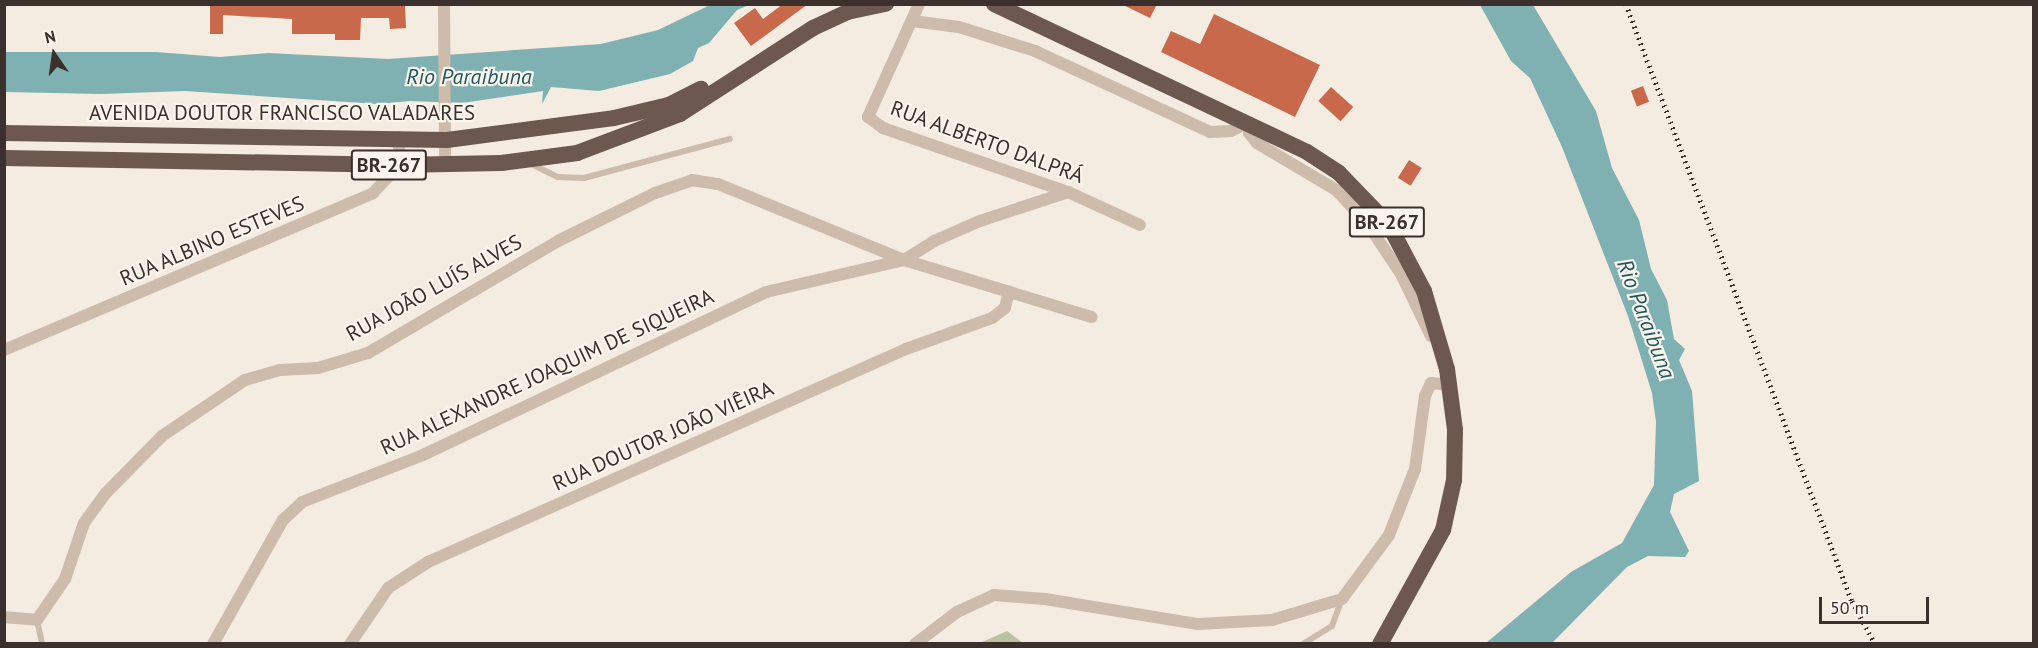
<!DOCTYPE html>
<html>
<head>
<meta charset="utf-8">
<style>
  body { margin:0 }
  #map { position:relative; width:2038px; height:648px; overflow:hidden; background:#f4ebe1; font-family:"PT Sans",sans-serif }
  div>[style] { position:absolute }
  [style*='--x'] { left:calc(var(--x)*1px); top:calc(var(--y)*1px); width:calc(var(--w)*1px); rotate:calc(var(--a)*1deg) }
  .green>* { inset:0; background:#b8c4a0 }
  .water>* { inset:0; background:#7fb0b2 }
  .building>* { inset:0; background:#c8694b; transform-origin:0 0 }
  .service>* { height:6px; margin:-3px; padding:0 3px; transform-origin:3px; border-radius:3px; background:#cdbbac }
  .minor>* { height:12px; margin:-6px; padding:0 6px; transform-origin:6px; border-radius:6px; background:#cdbbac }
  .trunk>* { height:16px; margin:-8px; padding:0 8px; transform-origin:8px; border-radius:8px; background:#6c584f }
  .rail>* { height:4.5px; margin-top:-2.25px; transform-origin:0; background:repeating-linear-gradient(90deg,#3b302b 0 1.5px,transparent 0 6px) }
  span { translate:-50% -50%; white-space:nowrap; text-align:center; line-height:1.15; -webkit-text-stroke:4.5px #fbf5ee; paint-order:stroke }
  .shield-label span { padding:2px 4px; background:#fbf5ee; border:2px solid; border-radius:4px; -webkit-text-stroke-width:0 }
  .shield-label { font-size:20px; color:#3b302b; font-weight:700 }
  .street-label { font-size:21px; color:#3b302b }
  .water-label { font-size:22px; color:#1f5a5e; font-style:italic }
  .frame { position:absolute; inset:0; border:6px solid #3b302b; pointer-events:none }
  .north { position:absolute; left:24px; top:24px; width:60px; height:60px; -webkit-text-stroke:4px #fbf5ee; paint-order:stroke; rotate:347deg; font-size:16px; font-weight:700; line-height:24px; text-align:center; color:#3b302b }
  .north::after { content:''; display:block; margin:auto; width:21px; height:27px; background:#3b302b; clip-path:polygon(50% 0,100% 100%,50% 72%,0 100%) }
  .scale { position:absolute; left:1819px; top:597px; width:110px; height:27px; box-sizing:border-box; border:3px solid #3b302b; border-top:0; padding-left:8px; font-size:18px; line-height:21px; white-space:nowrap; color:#3b302b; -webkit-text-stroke:4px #fbf5ee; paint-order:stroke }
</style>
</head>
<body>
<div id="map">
  <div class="green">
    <div style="clip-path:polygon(1007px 631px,1023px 643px,980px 643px)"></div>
  </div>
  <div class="water">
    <div style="clip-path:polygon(710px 5px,749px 5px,737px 10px,709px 43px,698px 48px,693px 61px,670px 74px,599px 91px,551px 87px,542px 104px,543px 91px,462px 103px,410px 101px,378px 104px,185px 91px,101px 94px,5px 92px,5px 52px,156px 52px,220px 57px,268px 53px,388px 59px,601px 44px,658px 30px)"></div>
    <div style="clip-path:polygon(1480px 5px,1533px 5px,1596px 111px,1612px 168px,1639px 220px,1651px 269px,1667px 300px,1674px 339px,1685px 349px,1679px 360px,1692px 391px,1699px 481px,1674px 494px,1670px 512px,1689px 551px,1685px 557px,1648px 556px,1627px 567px,1552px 643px,1486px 643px,1571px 572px,1622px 543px,1654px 485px,1656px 422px,1652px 393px,1628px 316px,1562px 147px,1530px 78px,1511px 61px)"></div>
  </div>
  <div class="building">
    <div style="clip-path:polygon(210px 4px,405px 4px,406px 28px,390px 29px,389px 18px,361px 18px,360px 40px,335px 40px,335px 34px,292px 34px,292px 19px,223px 15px,223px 34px,210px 34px)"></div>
    <div style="clip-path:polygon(783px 4px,808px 4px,751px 46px,734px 23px,755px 8px,763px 19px)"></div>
    <div style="clip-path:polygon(1121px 4px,1157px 4px,1150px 18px)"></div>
    <div style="clip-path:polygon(1214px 14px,1320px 65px,1295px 117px,1161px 52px,1171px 31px,1200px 44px)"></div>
    <div style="left:1643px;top:86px;width:17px;height:13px;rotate:69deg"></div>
    <div style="left:1331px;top:87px;width:30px;height:19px;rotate:42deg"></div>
    <div style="left:1409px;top:160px;width:15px;height:21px;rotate:32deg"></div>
  </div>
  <div class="service">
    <div style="--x:529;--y:163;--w:32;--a:26"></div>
    <div style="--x:558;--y:177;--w:26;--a:2"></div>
    <div style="--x:584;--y:178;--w:151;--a:-15"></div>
    <div style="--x:37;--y:620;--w:25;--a:78"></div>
    <div style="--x:1303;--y:644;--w:34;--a:-32"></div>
    <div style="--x:1332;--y:626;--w:29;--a:-70"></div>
  </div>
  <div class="minor">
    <div style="--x:444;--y:4;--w:160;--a:89.6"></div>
    <div style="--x:919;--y:4;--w:124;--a:114.3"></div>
    <div style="--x:868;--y:117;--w:19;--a:36"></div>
    <div style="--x:883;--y:128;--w:196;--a:19.1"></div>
    <div style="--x:1068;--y:192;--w:79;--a:24.6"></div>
    <div style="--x:912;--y:21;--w:47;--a:7.3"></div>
    <div style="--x:959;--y:27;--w:80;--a:17.5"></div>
    <div style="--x:1035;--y:51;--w:193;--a:24.8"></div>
    <div style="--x:1210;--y:132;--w:21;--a:-3"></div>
    <div style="--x:1231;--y:131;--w:19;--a:-28"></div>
    <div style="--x:1248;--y:122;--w:11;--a:85"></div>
    <div style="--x:1249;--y:133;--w:13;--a:51"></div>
    <div style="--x:1257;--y:143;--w:92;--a:30.7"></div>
    <div style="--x:1336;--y:190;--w:45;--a:46.8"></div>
    <div style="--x:1367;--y:223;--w:61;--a:56.3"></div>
    <div style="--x:1401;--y:274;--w:69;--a:64.2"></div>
    <div style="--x:4;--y:350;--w:401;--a:-23"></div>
    <div style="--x:373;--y:193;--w:38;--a:-47"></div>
    <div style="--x:399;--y:165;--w:28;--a:-90"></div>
    <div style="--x:4;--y:617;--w:33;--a:5"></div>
    <div style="--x:37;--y:620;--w:50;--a:-55.7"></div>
    <div style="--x:65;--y:579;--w:59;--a:-71.3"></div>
    <div style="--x:84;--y:523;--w:37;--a:-54"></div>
    <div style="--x:106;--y:493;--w:80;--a:-45.5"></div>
    <div style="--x:162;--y:436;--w:100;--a:-34"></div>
    <div style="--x:245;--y:380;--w:36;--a:-16"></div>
    <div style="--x:280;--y:370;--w:38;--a:-3"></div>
    <div style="--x:318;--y:368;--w:52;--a:-16.7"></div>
    <div style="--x:368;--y:353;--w:221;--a:-30.5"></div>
    <div style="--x:558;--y:241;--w:108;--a:-26.3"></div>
    <div style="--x:655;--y:193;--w:39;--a:-19"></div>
    <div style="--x:692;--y:180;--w:26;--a:9"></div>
    <div style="--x:718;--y:184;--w:201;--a:22.2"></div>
    <div style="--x:904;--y:260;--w:196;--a:16.9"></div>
    <div style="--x:213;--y:644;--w:142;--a:-60.6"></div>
    <div style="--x:283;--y:520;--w:26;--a:-43"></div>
    <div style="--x:302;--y:502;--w:130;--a:-21.2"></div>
    <div style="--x:423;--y:455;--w:380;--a:-25.4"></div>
    <div style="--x:766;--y:292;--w:142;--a:-13.1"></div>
    <div style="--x:904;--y:260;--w:36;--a:-32"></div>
    <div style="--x:934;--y:241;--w:50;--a:-23.5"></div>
    <div style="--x:980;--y:221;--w:93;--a:-18.2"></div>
    <div style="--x:350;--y:644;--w:68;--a:-55.8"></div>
    <div style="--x:388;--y:588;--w:48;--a:-33"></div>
    <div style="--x:428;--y:562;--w:523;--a:-24.02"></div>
    <div style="--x:906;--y:349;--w:91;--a:-19.8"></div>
    <div style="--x:992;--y:318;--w:16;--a:-38"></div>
    <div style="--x:1005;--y:308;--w:17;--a:-77"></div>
    <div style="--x:915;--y:644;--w:53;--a:-37.3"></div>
    <div style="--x:957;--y:612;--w:41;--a:-24.7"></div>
    <div style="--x:994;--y:595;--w:51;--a:4.5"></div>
    <div style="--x:1045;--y:599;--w:155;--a:9.3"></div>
    <div style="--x:1198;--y:624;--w:74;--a:-3.1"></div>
    <div style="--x:1272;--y:620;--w:73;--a:-16.7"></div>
    <div style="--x:1342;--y:599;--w:79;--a:-53.7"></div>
    <div style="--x:1389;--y:535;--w:71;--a:-68.5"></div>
    <div style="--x:1415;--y:469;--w:74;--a:-82.2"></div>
    <div style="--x:1425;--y:396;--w:14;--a:-65"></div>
    <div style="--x:1431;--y:383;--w:20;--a:6"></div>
  </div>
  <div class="trunk">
    <div style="--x:994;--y:4;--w:346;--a:25.3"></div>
    <div style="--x:1307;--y:152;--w:38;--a:33"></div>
    <div style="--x:1339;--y:173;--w:72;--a:46.1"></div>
    <div style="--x:1389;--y:225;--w:75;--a:62.1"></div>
    <div style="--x:1424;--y:291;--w:81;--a:73.6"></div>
    <div style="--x:1447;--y:369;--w:62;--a:82.5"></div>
    <div style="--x:1455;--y:430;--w:50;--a:91.1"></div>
    <div style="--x:1454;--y:480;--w:51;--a:102.4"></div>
    <div style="--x:1443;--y:530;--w:130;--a:118.9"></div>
    <div style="--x:4;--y:133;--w:443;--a:0.9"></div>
    <div style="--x:447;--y:140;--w:168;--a:-7.5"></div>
    <div style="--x:614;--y:118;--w:57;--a:-13.3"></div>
    <div style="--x:669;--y:105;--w:36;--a:-27"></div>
    <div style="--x:4;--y:158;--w:395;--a:1"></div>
    <div style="--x:399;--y:165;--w:102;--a:-1.1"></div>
    <div style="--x:501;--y:163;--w:77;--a:-7.5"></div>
    <div style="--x:577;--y:153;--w:110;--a:-20.7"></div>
    <div style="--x:680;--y:114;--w:158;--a:-32.9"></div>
    <div style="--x:813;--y:28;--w:38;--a:-25"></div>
    <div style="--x:847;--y:12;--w:40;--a:-12"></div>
  </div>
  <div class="rail">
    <div style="--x:1626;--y:4;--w:638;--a:69.27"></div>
    <div style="--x:1852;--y:601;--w:49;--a:61.9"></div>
  </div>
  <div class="shield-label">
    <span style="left:389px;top:165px">BR-267</span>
    <span style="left:1387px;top:222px">BR-267</span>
  </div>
  <div class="street-label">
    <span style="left:282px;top:113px">AVENIDA DOUTOR FRANCISCO VALADARES</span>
    <span style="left:987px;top:142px;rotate:20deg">RUA ALBERTO DALPRÁ</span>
    <span style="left:212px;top:241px;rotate:-23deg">RUA ALBINO ESTEVES</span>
    <span style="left:434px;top:288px;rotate:-29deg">RUA JOÃO LUÍS ALVES</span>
    <span style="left:547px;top:372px;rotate:-25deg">RUA ALEXANDRE JOAQUIM DE SIQUEIRA</span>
    <span style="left:663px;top:436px;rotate:-24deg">RUA DOUTOR JOÃO VIÊIRA</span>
  </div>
  <div class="water-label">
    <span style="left:469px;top:77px">Rio Paraibuna</span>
    <span style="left:1646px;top:319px;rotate:69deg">Rio Paraibuna</span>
  </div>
  <div class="frame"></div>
  <div class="north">N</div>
  <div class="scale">50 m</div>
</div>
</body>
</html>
